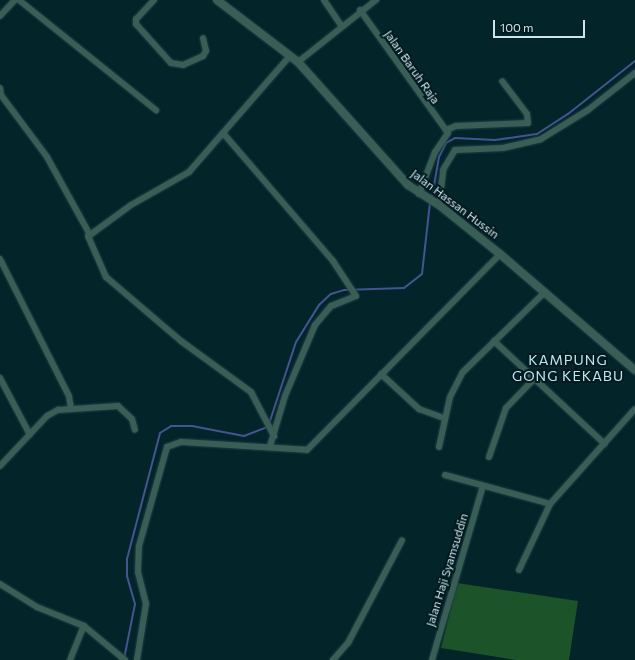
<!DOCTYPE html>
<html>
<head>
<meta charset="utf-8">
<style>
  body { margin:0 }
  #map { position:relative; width:635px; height:660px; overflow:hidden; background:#032429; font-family:Commissioner,sans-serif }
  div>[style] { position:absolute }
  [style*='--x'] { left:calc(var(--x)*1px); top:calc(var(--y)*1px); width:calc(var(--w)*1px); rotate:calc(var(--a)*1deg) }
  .green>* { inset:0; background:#1c5328 }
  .stream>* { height:2px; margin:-1px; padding:0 1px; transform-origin:1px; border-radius:1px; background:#445490 }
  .roads { filter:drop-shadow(0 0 1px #1f3f44) drop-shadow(0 0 1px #1f3f44) }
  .minor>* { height:6px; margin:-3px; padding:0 3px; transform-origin:3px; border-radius:3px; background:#395e56 }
  .tertiary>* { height:8px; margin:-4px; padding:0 4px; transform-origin:4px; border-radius:4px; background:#395e56 }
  span { translate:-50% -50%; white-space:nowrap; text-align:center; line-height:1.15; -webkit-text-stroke:4px #001a1f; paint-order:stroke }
  .street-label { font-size:12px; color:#cee4e8 }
  .quarter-label { font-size:14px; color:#bbe8f0; letter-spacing:1px }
  .scale { position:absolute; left:493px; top:20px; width:92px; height:18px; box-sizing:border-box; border:2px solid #cee4e8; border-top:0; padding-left:5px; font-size:12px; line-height:14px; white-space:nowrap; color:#cee4e8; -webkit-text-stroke:3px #001a1f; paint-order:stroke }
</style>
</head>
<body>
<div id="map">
  <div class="green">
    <div style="clip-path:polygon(457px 583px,578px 601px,569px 660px,516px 660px,441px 648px)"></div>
  </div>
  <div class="stream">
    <div style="--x:432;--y:197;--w:41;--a:-80.1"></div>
    <div style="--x:439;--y:157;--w:16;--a:-63"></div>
    <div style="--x:446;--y:143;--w:10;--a:-29"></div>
    <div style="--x:455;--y:138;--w:40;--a:2.9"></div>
    <div style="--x:495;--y:140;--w:42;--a:-8.1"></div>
    <div style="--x:537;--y:134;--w:37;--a:-33"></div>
    <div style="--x:568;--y:114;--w:85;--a:-38.3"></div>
    <div style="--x:124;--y:659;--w:56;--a:-78.7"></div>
    <div style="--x:135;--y:604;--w:29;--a:-106"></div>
    <div style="--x:127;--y:576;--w:17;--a:-90"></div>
    <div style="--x:127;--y:559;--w:130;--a:-75.3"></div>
    <div style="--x:160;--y:433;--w:13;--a:-32"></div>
    <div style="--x:171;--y:426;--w:21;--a:0"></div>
    <div style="--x:192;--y:426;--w:53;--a:10.9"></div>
    <div style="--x:244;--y:436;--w:26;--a:-21"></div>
    <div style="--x:268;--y:427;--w:89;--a:-71.8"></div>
    <div style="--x:296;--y:342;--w:44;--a:-58.1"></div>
    <div style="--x:319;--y:305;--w:16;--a:-43"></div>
    <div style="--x:331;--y:294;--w:14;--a:-17"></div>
    <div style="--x:344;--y:290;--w:60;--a:-1.9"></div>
    <div style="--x:404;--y:288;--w:23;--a:-38"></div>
    <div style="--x:422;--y:274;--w:71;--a:-83.6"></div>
  </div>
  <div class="roads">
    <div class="minor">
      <div style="--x:19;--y:0;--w:176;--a:38.8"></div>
      <div style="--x:154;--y:0;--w:26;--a:133"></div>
      <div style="--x:136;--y:19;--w:5;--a:90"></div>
      <div style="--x:136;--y:24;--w:52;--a:48.1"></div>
      <div style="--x:171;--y:63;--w:12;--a:9"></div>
      <div style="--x:183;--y:65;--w:22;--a:-24"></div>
      <div style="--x:203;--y:56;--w:6;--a:-59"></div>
      <div style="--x:206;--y:51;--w:13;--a:-103"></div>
      <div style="--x:324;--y:0;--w:30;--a:56"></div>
      <div style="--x:360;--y:10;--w:151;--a:54.4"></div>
      <div style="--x:448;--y:133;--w:23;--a:124"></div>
      <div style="--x:435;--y:152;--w:45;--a:110.9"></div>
      <div style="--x:0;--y:16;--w:22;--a:-47"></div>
      <div style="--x:298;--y:62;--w:100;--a:-38.5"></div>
      <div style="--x:0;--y:88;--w:7;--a:82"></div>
      <div style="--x:1;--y:95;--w:77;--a:53.4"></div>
      <div style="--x:47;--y:157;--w:89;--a:61.1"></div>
      <div style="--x:90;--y:235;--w:51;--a:-36.2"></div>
      <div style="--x:131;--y:205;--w:67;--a:-29.6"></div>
      <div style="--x:189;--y:172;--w:154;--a:-49"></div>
      <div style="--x:446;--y:130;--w:11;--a:-22"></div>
      <div style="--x:456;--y:126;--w:72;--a:-2.4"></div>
      <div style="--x:528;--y:123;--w:9;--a:-96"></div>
      <div style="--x:527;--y:114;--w:41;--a:-127.1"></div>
      <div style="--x:223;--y:133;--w:169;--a:49.3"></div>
      <div style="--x:333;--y:261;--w:42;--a:56.7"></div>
      <div style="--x:356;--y:296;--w:27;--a:158"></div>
      <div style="--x:331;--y:306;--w:25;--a:130"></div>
      <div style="--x:315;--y:325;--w:77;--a:112.9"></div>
      <div style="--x:285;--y:396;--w:52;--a:106.7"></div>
      <div style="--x:439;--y:205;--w:35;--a:-83"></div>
      <div style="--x:443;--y:170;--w:23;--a:-59"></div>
      <div style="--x:455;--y:150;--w:48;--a:-2.4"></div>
      <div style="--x:503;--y:148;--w:39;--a:-13"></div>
      <div style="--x:541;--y:139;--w:55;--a:-31.7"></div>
      <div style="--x:588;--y:110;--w:60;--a:-38.2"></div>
      <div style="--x:88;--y:236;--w:45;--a:66.3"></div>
      <div style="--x:106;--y:277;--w:99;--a:40.5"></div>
      <div style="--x:181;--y:341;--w:87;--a:36.1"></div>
      <div style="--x:251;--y:392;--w:50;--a:62.4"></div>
      <div style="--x:0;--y:259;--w:153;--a:63.3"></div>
      <div style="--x:69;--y:396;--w:12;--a:81"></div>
      <div style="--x:494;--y:341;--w:151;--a:42.9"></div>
      <div style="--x:381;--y:374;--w:52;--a:42.6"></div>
      <div style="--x:419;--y:409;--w:27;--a:20"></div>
      <div style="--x:0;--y:378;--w:64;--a:62.2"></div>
      <div style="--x:439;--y:447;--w:51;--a:-77.6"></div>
      <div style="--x:450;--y:397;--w:28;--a:-63"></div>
      <div style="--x:463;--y:372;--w:115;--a:-44.3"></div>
      <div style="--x:489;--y:457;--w:52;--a:-70.9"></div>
      <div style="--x:506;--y:408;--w:39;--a:-46"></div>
      <div style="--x:0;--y:466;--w:69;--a:-46.8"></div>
      <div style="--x:47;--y:416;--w:13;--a:-29"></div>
      <div style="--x:58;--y:410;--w:60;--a:-3.8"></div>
      <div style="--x:118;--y:406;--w:19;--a:43"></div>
      <div style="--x:132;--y:419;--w:11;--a:75"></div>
      <div style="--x:445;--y:475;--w:109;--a:15.4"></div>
      <div style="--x:519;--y:570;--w:73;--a:-64.8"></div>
      <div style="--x:550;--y:504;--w:127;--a:-48.2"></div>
      <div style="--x:0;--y:584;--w:44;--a:31.9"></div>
      <div style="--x:37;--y:607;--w:51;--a:22"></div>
      <div style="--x:84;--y:626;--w:53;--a:39.7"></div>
      <div style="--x:70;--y:660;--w:37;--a:-68"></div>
      <div style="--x:137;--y:660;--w:57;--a:-80.9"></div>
      <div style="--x:146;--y:604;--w:33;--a:-104"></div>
      <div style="--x:138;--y:572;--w:26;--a:-88"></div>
      <div style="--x:139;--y:546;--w:103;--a:-74.2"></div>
      <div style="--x:167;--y:447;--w:15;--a:-20"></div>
      <div style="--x:181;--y:442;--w:126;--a:3.6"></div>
      <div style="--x:307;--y:450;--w:275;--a:-45.4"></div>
      <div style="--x:333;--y:660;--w:23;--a:-49"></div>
      <div style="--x:348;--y:643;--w:116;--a:-62.3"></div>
      <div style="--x:432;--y:660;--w:181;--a:-73.7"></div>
    </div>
    <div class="tertiary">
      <div style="--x:217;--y:0;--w:102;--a:37.4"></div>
      <div style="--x:298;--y:62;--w:165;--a:48.2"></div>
      <div style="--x:408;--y:185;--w:37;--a:33"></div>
      <div style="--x:439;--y:205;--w:78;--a:38.8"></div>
      <div style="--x:500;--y:254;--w:178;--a:40.7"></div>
    </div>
  </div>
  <div class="street-label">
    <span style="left:412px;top:67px;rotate:55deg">Jalan Baruh Raja</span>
    <span style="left:455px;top:204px;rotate:37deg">Jalan Hassan Hussin</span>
    <span style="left:447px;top:570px;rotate:-73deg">Jalan Haji Syamsuddin</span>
  </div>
  <div class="quarter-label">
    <span style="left:568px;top:368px">KAMPUNG<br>GONG KEKABU</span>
  </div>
  <div class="scale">100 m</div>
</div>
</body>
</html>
